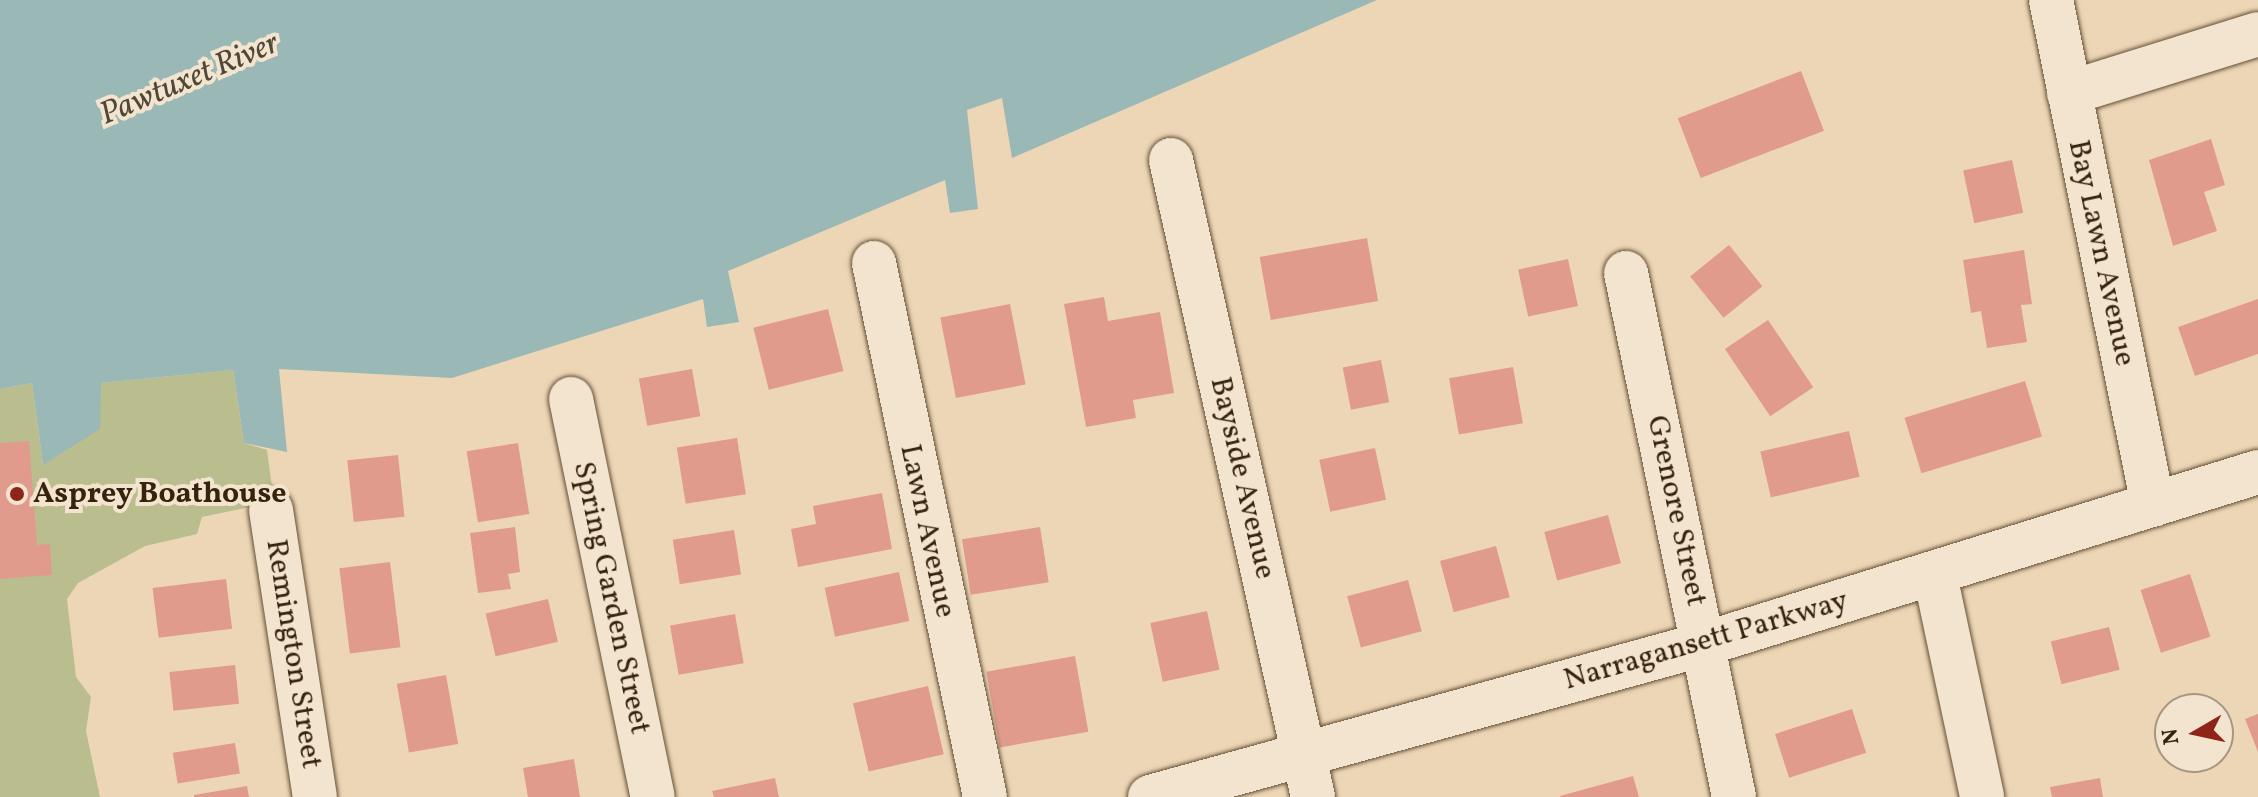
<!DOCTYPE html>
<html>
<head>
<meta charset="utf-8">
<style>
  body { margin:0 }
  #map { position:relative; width:2258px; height:797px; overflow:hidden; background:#edd6b6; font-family:Vollkorn,serif }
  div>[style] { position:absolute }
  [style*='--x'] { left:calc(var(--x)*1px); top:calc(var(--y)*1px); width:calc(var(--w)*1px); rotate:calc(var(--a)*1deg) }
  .green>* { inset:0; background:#babd8d }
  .water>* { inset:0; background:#9ab8b5 }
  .building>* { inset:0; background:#e19b8c; transform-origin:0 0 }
  .roads { filter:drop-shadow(0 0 2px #645036) drop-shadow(0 0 2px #645036) }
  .minor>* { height:44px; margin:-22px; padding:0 22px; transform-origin:22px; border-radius:22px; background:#f3e4d0 }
  .dots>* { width:22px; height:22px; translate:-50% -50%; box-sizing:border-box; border:4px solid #f3e4d0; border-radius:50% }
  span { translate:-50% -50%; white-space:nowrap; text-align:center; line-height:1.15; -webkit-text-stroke:8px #f3e4d0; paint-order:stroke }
  .street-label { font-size:30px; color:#36230c }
  .poi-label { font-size:30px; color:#36230c; font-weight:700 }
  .left { translate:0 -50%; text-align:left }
  .water-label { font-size:32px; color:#4f4836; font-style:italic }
  .north { position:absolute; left:2154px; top:693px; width:80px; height:80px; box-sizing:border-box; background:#f3e4d0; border:2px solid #a79782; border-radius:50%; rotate:261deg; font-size:22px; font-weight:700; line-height:32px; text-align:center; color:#36230c }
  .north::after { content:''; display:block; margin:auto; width:28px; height:36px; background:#8f2418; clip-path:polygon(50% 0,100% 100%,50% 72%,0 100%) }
</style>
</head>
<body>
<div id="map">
  <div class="green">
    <div style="clip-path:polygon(233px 370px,244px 443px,267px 450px,274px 502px,202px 517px,197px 534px,145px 546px,78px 583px,67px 599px,76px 677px,91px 697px,86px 731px,100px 797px,0 797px,0 389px,32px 383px,43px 465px,101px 383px)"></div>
  </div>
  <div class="water">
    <div style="clip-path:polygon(0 0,1377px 0,1012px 158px,1002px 98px,967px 110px,978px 209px,950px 213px,945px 180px,728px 271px,739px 322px,707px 327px,703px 299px,452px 378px,279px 369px,287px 452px,244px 443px,233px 370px,101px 383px,100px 429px,43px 465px,32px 383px,0 389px)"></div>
  </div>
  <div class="building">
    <div style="left:1801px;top:71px;width:64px;height:132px;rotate:69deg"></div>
    <div style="clip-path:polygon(2211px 139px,2225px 185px,2204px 192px,2217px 231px,2173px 246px,2149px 160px)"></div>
    <div style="left:2012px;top:160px;width:54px;height:50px;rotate:78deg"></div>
    <div style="left:1367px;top:238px;width:64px;height:109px;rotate:80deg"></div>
    <div style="left:1729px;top:245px;width:53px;height:50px;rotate:51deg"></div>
    <div style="clip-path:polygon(2024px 250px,2032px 304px,2021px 305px,2027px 342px,1987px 348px,1981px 311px,1971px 313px,1963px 260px)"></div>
    <div style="left:1568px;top:259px;width:48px;height:51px;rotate:78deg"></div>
    <div style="clip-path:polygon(1104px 297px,1108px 321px,1160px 312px,1174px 393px,1133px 400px,1136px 418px,1086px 427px,1064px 304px)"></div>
    <div style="clip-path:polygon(2258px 299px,2258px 354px,2195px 376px,2178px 327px)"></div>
    <div style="left:1010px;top:304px;width:82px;height:71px;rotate:79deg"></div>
    <div style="left:828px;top:309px;width:64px;height:77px;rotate:76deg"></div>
    <div style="left:1768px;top:320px;width:81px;height:52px;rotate:56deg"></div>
    <div style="left:1381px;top:360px;width:43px;height:39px;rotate:79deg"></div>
    <div style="left:1513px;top:367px;width:57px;height:65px;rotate:80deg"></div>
    <div style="left:692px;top:369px;width:48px;height:54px;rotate:80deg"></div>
    <div style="left:2025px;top:381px;width:58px;height:126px;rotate:73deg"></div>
    <div style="left:1849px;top:431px;width:47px;height:91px;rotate:77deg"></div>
    <div style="left:737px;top:438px;width:57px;height:61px;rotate:81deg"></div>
    <div style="clip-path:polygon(29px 441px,37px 545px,50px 544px,52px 575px,0 579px,0 443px)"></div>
    <div style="left:518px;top:443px;width:72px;height:52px;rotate:81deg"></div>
    <div style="left:1375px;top:448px;width:53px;height:57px;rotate:78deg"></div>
    <div style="left:398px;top:455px;width:62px;height:51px;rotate:84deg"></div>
    <div style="clip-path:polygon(882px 493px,892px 549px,798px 567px,791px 529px,816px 524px,813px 506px)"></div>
    <div style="left:1608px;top:515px;width:50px;height:66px;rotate:75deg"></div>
    <div style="clip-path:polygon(515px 527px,520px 572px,508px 574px,511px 589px,478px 593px,470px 533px)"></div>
    <div style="left:1040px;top:527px;width:56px;height:79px;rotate:81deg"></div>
    <div style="left:734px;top:530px;width:45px;height:62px;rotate:81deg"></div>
    <div style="left:1496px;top:546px;width:53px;height:58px;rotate:75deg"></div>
    <div style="left:390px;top:562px;width:86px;height:51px;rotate:83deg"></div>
    <div style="left:899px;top:572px;width:50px;height:76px;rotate:78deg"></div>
    <div style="left:2190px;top:574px;width:66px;height:52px;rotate:72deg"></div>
    <div style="left:226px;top:579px;width:50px;height:74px;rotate:83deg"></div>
    <div style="left:1408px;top:580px;width:53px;height:63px;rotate:75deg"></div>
    <div style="left:548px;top:599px;width:44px;height:64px;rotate:77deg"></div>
    <div style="left:1207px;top:611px;width:60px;height:58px;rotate:78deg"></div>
    <div style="left:735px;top:614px;width:50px;height:66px;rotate:80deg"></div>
    <div style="left:2109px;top:627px;width:44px;height:60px;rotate:76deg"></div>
    <div style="left:1075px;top:656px;width:77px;height:90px;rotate:80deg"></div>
    <div style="left:235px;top:665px;width:39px;height:66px;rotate:84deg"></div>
    <div style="left:446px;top:675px;width:70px;height:50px;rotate:80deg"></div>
    <div style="left:928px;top:686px;width:70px;height:77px;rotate:77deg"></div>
    <div style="left:1852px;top:709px;width:46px;height:81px;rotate:72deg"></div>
    <div style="clip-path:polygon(2258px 714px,2258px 752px,2245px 719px)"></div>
    <div style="left:235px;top:743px;width:31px;height:63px;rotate:81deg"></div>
    <div style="clip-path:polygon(574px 759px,580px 797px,528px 797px,523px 768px)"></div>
    <div style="clip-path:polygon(1633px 776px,1639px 797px,1560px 797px,1560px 796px)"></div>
    <div style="clip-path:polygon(775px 778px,779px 797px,714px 797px,712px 791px)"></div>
    <div style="clip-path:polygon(2100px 778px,2103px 797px,2052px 797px,2050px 787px)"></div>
    <div style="clip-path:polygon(247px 786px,249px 797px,194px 797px,194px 795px)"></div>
  </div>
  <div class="roads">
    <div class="minor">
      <div style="--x:2051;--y:0;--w:515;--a:78.58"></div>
      <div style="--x:2069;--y:93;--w:198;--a:-17.3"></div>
      <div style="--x:1171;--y:160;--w:653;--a:77.43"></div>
      <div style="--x:874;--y:263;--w:545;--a:78.26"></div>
      <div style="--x:1626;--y:273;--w:535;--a:78.35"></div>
      <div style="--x:571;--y:399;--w:406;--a:78.4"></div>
      <div style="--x:271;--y:510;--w:290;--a:81.3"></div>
      <div style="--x:1935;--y:575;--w:227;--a:78"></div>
      <div style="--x:1150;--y:797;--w:575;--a:-15.44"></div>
      <div style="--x:1704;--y:644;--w:580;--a:-17.25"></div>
    </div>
  </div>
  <div class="dots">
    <div style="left:17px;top:494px;background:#8f2418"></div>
  </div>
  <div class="street-label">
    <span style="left:2101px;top:253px;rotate:78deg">Bay Lawn Avenue</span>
    <span style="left:1242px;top:478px;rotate:77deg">Bayside Avenue</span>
    <span style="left:1676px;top:511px;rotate:78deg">Grenore Street</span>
    <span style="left:927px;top:531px;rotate:78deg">Lawn Avenue</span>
    <span style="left:611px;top:598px;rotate:78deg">Spring Garden Street</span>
    <span style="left:1706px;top:641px;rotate:-16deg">Narragansett Parkway</span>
    <span style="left:293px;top:654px;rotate:81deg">Remington Street</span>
  </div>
  <div class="poi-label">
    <span class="left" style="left:33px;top:494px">Asprey Boathouse</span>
  </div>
  <div class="water-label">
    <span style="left:190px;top:80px;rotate:-23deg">Pawtuxet River</span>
  </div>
  <div class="north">N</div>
</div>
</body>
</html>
